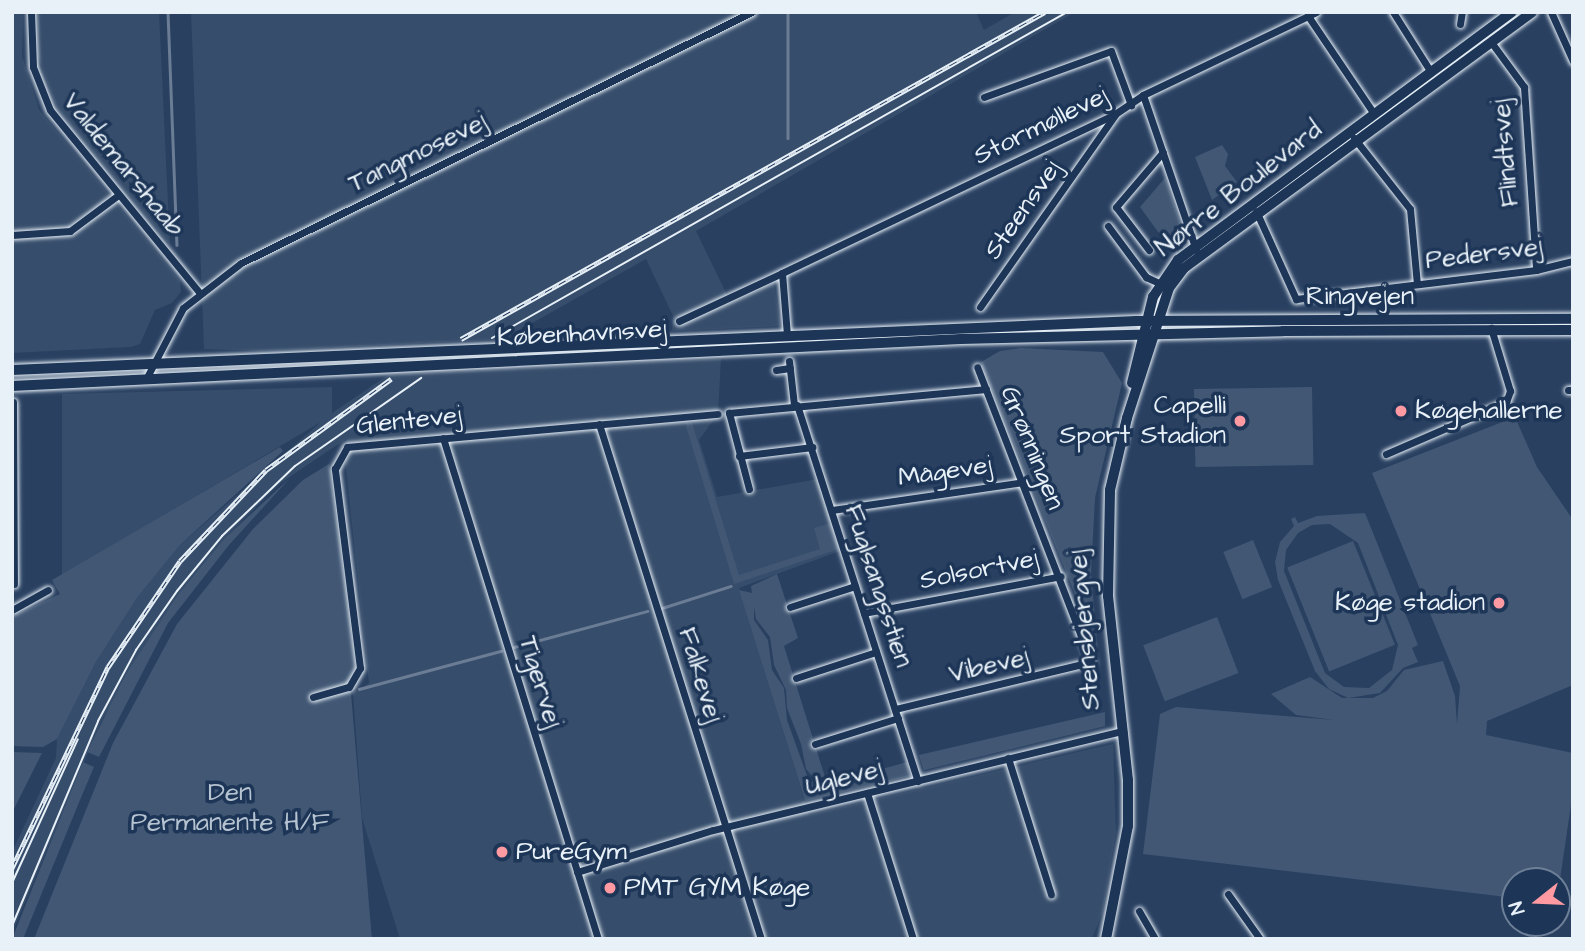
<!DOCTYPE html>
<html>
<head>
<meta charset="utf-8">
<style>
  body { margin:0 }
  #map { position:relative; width:1585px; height:951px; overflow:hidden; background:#294061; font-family:"Architects Daughter",sans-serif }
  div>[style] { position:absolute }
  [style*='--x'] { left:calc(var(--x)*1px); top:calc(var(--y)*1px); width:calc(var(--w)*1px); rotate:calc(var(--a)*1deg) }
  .built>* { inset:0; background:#364d6b }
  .green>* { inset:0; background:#415774; transform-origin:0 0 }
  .stream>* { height:2.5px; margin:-1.25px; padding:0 1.25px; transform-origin:1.25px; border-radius:1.25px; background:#6b7c95 }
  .roads { filter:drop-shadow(0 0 2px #e8f1f8) drop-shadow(0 0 2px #e8f1f8) }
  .street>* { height:7px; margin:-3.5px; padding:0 3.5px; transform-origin:3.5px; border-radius:3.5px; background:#1d3557 }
  .secondary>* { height:10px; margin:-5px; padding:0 5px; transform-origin:5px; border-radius:5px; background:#1d3557 }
  .tram>* { height:2px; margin:-1px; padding:0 1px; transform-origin:1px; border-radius:1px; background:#e8f1f8 }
  .rail>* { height:5px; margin-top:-2.5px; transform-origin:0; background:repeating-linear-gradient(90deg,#1d3557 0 8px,#e8f1f8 0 16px); box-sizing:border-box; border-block:2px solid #e8f1f8 }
  .dots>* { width:19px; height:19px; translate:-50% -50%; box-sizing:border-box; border:4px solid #1d3557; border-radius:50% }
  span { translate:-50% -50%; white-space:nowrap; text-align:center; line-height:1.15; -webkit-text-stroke:7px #1d3557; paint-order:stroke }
  .street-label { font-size:26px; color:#e8f1f8 }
  .poi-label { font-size:26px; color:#e8f1f8 }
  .right { translate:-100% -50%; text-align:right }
  .left { translate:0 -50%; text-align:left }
  .park-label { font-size:26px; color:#b6c3d0 }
  .frame { position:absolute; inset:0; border:14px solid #e8f1f8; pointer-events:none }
  .north { position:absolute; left:1501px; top:867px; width:70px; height:70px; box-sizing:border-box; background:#1d3557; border:2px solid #6e8097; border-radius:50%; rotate:252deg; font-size:19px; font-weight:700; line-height:28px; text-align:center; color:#e8f1f8 }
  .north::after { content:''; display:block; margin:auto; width:24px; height:32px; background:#ff9aa2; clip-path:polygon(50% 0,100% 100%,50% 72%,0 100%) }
</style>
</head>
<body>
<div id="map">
  <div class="built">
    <div style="clip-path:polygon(12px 12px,23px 12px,22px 56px,39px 110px,180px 281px,181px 292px,172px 303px,155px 310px,140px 344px,131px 347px,12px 353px)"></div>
    <div style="clip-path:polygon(38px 12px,159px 12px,170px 245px,57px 108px,38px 56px)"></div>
    <div style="clip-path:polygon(191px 12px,976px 12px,984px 30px,1015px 12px,1075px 12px,696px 231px,731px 303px,774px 283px,780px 326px,672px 331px,673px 316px,646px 259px,504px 339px,260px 351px,204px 349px)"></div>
    <div style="clip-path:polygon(721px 359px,718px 414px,699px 440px,717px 497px,818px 479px,840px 551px,739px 588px,809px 815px,1113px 744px,1116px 832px,1103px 910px,1092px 939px,400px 939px,362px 818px,353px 693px,369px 683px,345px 458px,351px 452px,346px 439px,279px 484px,225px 538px,179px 593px,101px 722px,12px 933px,12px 852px,56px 758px,57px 739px,96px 662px,137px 598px,180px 545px,321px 422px,62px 575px,62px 394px,332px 387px,332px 413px,388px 375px)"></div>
  </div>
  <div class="green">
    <div style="clip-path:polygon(1222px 145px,1228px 154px,1225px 166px,1237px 182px,1212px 200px,1195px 157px)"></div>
    <div style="clip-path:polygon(1165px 178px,1186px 241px,1174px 254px,1140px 207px)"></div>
    <div style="clip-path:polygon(1021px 348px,1103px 352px,1122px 383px,1095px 498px,1091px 574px,1098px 651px,981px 362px,1000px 351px)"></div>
    <div style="left:1312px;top:387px;width:78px;height:118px;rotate:89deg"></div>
    <div style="clip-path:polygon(1515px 417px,1537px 467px,1573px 520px,1573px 685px,1487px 721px,1486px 735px,1573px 753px,1573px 791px,1557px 900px,1557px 881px,1515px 881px,1515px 898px,1143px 854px,1160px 714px,1176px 707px,1334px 720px,1296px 715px,1271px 694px,1310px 677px,1342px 698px,1373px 698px,1387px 691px,1404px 670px,1443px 661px,1455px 696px,1457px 724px,1460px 686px,1372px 473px)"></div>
    <div style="clip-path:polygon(685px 423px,692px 423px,739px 575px,820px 549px,814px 528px,831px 523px,839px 549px,734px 584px)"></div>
    <div style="clip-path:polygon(280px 447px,283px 451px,180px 545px,137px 598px,96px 662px,57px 739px,43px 747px,12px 746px,12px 617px,60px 594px,52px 580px)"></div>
    <div style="clip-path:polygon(329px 464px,356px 669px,350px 682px,372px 939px,34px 939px,113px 743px,177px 624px,253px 529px,303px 480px)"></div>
    <div style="clip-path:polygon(290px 478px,229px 545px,168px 623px,99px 757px,87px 752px,126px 674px,179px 593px,225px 538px)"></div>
    <div style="clip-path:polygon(evenodd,1365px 513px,1418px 645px,1412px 648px,1418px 662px,1403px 668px,1380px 693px,1348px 698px,1329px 689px,1315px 671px,1278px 580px,1275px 562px,1280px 542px,1294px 526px,1291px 519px,1295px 517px,1298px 523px,1317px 516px,1365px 513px,1330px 524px,1358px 543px,1398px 645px,1392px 670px,1369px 688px,1344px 687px,1325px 673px,1284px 571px,1286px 550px,1298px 533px,1312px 525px,1330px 524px)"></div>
    <div style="left:1253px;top:540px;width:51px;height:32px;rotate:68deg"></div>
    <div style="left:1353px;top:541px;width:112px;height:71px;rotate:68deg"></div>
    <div style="clip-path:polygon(777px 574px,798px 638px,784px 646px,825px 777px,813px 777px,806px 769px,801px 744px,787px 708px,786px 690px,774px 665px,770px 637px,756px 619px,754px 607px,754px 620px,768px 640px,772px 670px,784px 688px,787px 720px,809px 781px,828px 784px,907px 762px,910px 776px,805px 801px,739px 590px,752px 593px,751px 586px)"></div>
    <div style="left:1217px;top:617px;width:60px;height:79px;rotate:69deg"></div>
    <div style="clip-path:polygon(1105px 712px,1105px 726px,924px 770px,919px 755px)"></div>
    <div style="clip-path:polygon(12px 752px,42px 753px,12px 813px)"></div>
    <div style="clip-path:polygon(83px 762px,94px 767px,80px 800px,23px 939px,12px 939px)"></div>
  </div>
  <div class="stream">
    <div style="--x:168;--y:12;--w:233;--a:87.8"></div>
    <div style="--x:788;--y:12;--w:126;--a:90"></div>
    <div style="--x:662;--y:608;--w:72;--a:-17.7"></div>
    <div style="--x:514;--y:647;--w:138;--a:-15.1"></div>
    <div style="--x:359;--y:689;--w:147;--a:-15"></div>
  </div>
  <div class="roads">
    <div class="street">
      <div style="--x:31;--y:12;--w:55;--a:87.9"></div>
      <div style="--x:33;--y:67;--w:46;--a:68.4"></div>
      <div style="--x:50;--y:110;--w:235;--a:50.7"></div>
      <div style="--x:1393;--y:12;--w:71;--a:57.7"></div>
      <div style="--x:1551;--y:12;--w:54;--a:65.8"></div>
      <div style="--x:1308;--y:16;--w:118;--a:56"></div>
      <div style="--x:1460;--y:24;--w:12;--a:-81"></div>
      <div style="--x:1491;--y:42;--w:56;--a:53.7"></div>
      <div style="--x:1524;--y:87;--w:183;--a:86.2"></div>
      <div style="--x:1143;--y:95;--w:164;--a:71.1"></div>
      <div style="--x:984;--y:97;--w:135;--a:-19.9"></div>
      <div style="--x:1111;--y:51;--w:58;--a:69.7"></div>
      <div style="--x:1354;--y:138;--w:90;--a:51.7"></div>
      <div style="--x:1410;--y:209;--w:75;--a:84.7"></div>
      <div style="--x:1256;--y:211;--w:97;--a:65.6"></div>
      <div style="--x:1296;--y:299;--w:242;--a:-6.9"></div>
      <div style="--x:1536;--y:270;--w:38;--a:-14"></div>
      <div style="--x:1108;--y:226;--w:64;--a:53.3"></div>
      <div style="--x:1146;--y:277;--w:14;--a:25"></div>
      <div style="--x:12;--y:235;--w:58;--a:-3.9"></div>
      <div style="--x:70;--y:231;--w:59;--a:-36.7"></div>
      <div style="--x:1149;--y:250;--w:54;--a:-127.5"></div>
      <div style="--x:1116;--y:207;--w:72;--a:-49.5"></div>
      <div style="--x:980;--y:307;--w:235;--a:-54.9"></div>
      <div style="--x:679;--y:321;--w:114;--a:-25"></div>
      <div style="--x:787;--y:335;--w:62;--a:-94.6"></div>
      <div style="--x:782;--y:273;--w:369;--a:-25.5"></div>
      <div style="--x:1115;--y:114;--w:34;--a:-34"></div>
      <div style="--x:1143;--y:95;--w:192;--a:-25.6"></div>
      <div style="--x:789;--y:361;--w:44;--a:83.5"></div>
      <div style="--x:776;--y:370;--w:14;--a:-8"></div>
      <div style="--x:146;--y:379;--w:80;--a:-62.5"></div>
      <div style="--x:183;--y:308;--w:73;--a:-37.8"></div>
      <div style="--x:241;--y:263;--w:569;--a:-26.16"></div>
      <div style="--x:1568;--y:390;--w:5;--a:0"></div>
      <div style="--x:13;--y:402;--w:182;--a:89.7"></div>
      <div style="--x:797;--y:405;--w:395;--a:72.2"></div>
      <div style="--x:599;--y:424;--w:540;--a:72.54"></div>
      <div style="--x:443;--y:438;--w:524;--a:72.81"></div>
      <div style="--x:1386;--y:454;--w:131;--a:-23.4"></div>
      <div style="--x:1506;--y:402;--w:12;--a:-70"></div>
      <div style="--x:1510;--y:391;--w:66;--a:-106.8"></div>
      <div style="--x:739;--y:456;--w:74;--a:-7"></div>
      <div style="--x:749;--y:489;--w:79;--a:-104.7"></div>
      <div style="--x:729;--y:413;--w:258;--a:-5.3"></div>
      <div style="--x:832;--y:510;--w:193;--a:-8.3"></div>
      <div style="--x:790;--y:607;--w:68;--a:-17.9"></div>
      <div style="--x:12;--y:610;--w:41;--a:-29.1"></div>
      <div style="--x:864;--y:613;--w:200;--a:-10.6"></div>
      <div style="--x:796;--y:678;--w:84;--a:-18"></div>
      <div style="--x:313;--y:697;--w:37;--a:-16"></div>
      <div style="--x:349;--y:687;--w:22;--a:-60"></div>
      <div style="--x:360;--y:668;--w:201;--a:-97.2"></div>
      <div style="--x:335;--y:469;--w:25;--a:-61"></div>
      <div style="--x:347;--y:447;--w:372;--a:-5.1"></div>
      <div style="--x:895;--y:709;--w:202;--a:-13.5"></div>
      <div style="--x:1091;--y:662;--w:316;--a:-111.1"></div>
      <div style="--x:815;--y:744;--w:87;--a:-17.4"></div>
      <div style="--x:1008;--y:758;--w:143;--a:72.5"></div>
      <div style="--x:867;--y:793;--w:153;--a:72.5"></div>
      <div style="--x:577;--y:872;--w:142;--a:-17.2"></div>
      <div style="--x:713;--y:830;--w:422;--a:-13.6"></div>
      <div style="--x:1228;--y:894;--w:55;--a:54.6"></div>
      <div style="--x:1139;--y:911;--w:32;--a:60"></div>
    </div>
    <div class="secondary">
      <div style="--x:12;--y:370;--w:1125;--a:-2.5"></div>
      <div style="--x:1136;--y:321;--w:437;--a:-0.3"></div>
      <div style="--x:1132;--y:383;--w:89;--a:-76.3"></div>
      <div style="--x:1153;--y:297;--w:45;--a:-56"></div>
      <div style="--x:1178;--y:260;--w:416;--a:-36.6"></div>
      <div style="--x:12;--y:386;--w:950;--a:-2.84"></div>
      <div style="--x:961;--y:339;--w:322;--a:-1.4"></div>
      <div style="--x:1283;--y:331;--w:290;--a:-0.2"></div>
      <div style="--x:1106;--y:939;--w:115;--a:-79"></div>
      <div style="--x:1128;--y:826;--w:46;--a:-90"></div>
      <div style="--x:1128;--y:780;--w:185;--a:-96.2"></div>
      <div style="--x:1108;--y:596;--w:106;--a:-88.9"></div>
      <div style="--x:1110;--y:490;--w:74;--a:-76.7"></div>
      <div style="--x:1127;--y:418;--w:137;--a:-72.1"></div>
      <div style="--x:1169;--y:288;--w:25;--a:-53"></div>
      <div style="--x:1184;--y:268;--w:432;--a:-36.3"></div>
    </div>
  </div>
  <div class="tram">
    <div style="--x:492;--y:338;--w:661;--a:-29.55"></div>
    <div style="--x:12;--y:883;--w:158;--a:-65.4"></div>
    <div style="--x:12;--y:926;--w:222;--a:-67.2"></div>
    <div style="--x:98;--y:721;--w:81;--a:-61.8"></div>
    <div style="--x:136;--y:650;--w:72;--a:-55.2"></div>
    <div style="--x:177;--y:591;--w:71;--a:-50.7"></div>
    <div style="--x:222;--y:536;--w:101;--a:-43.8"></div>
    <div style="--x:295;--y:466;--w:154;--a:-34.9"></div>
  </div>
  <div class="rail">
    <div style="--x:461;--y:339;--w:669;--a:-29.25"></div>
    <div style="--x:12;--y:868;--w:223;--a:-64.5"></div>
    <div style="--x:108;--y:667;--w:128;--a:-55.8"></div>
    <div style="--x:180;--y:561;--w:125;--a:-46.6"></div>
    <div style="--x:266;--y:470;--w:155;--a:-36.1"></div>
  </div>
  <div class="dots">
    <div style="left:1401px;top:411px;background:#ff9aa2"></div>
    <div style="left:1240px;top:421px;background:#ff9aa2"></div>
    <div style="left:1499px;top:603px;background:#ff9aa2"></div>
    <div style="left:502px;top:852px;background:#ff9aa2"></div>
    <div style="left:610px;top:888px;background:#ff9aa2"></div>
  </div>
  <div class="street-label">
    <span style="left:1041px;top:126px;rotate:-26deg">Stormøllevej</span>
    <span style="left:418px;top:153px;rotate:-26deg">Tangmosevej</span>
    <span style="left:1506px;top:153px;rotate:-95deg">Flindtsvej</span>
    <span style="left:123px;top:165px;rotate:51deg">Valdemarshaab</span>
    <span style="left:1239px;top:189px;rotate:-38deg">Nørre Boulevard</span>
    <span style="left:1023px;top:210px;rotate:-55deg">Steensvej</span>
    <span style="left:1484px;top:254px;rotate:-7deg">Pedersvej</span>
    <span style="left:1360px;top:297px">Ringvejen</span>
    <span style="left:582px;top:334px;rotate:-3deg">Københavnsvej</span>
    <span style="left:409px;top:421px;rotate:-6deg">Glentevej</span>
    <span style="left:1032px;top:448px;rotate:68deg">Grønningen</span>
    <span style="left:945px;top:472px;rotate:-8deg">Mågevej</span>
    <span style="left:979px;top:570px;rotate:-11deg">Solsortvej</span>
    <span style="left:878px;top:586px;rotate:72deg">Fuglsangsstien</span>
    <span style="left:1085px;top:630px;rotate:-95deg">Stensbjergvej</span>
    <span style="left:989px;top:666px;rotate:-13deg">Vibevej</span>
    <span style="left:700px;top:675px;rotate:73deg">Falkevej</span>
    <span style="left:540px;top:682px;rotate:73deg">Tigervej</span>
    <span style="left:844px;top:778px;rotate:-14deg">Uglevej</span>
  </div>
  <div class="poi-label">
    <span class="right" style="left:1226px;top:421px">Capelli<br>Sport Stadion</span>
    <span class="left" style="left:1415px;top:411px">Køgehallerne</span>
    <span class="right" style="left:1485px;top:603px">Køge stadion</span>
    <span class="left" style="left:516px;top:852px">PureGym</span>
    <span class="left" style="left:624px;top:888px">PMT GYM Køge</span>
  </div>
  <div class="park-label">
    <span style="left:230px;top:808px">Den<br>Permanente H/F</span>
  </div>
  <div class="frame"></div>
  <div class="north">N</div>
</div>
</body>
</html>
